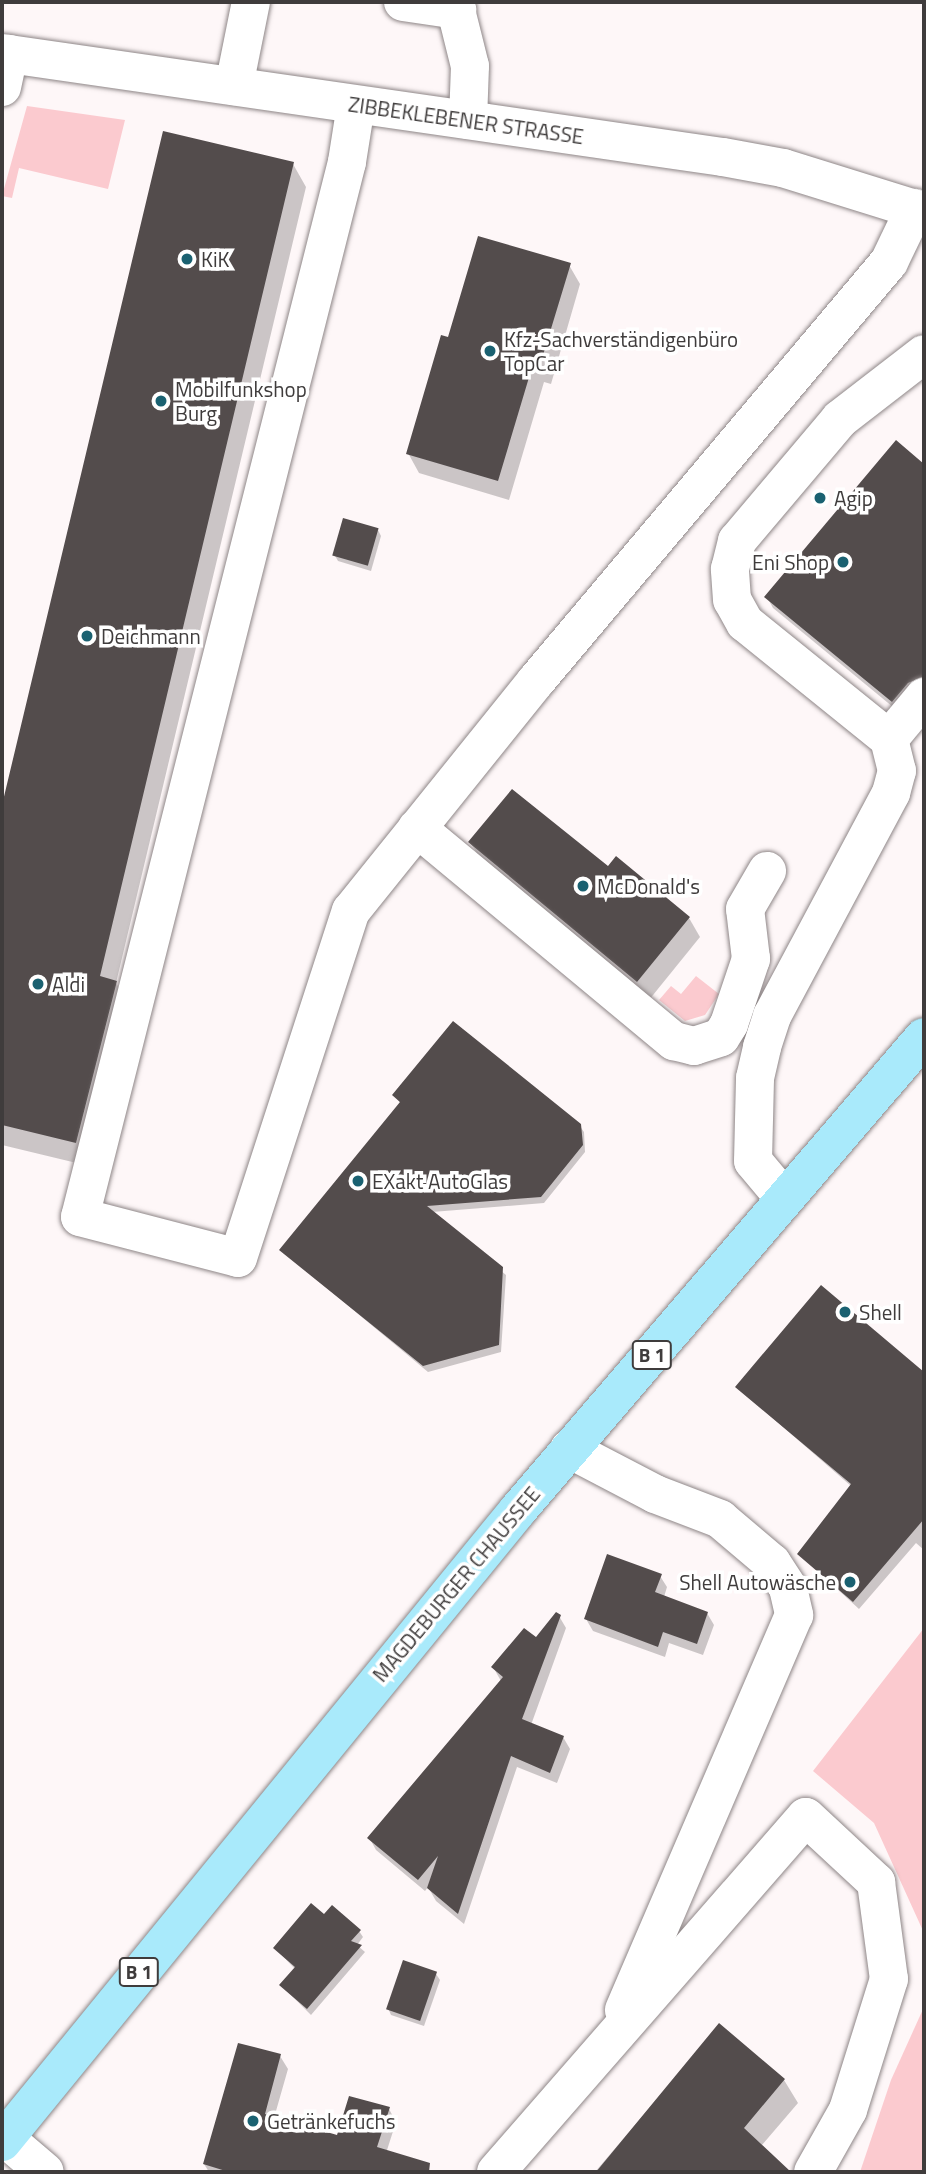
<!DOCTYPE html>
<html>
<head>
<meta charset="utf-8">
<style>
  body { margin:0 }
  #map { position:relative; width:926px; height:2174px; overflow:hidden; background:#fef7f8; font-family:"Titillium Web",sans-serif }
  div>[style] { position:absolute }
  [style*='--x'] { left:calc(var(--x)*1px); top:calc(var(--y)*1px); width:calc(var(--w)*1px); rotate:calc(var(--a)*1deg) }
  .green>* { inset:0; background:#fbcacf }
  .shadow>* { inset:0; background:#0003 }
  .building>* { inset:0; background:#534c4c; transform-origin:0 0 }
  .roads { filter:drop-shadow(0 0 2px #8e8687) drop-shadow(0 0 2px #8e8687) }
  .minor>* { height:38px; margin:-19px; padding:0 19px; transform-origin:19px; border-radius:19px; background:#fff }
  .major>* { height:38px; margin:-19px; padding:0 19px; transform-origin:19px; border-radius:19px; background:#a9eafb }
  .dots>* { width:19px; height:19px; translate:-50% -50%; box-sizing:border-box; border:4px solid #fff; border-radius:50% }
  span { translate:-50% -50%; white-space:nowrap; text-align:center; line-height:1.15; -webkit-text-stroke:7px #fff; paint-order:stroke }
  .shield-label span { padding:2px 5px; background:#fff; border:2px solid; border-radius:5px; -webkit-text-stroke-width:0 }
  .shield-label { font-size:19px; color:#3f3c3c; font-weight:700 }
  .street-label { font-size:21px; color:#3f3c3c }
  .poi-label { font-size:21px; color:#3f3c3c }
  .left { translate:0 -50%; text-align:left }
  .right { translate:-100% -50%; text-align:right }
  .frame { position:absolute; inset:0; border:4px solid #3f3c3c; pointer-events:none }
</style>
</head>
<body>
<div id="map">
  <div class="green">
    <div style="clip-path:polygon(27px 106px,125px 120px,108px 189px,19px 168px,12px 198px,2px 196px)"></div>
    <div style="clip-path:polygon(696px 976px,719px 994px,705px 1015px,685px 1021px,659px 1000px,671px 986px,681px 994px)"></div>
    <div style="clip-path:polygon(924px 1628px,924px 1933px,874px 1823px,813px 1771px)"></div>
    <div style="clip-path:polygon(924px 2007px,924px 2172px,860px 2172px,891px 2080px)"></div>
  </div>
  <div class="shadow">
    <div style="clip-path:polygon(164px 134px,293px 164px,306px 187px,116px 983px,130px 1006px,89px 1166px,2px 1145px,2px 812px)"></div>
    <div style="clip-path:polygon(569px 265px,580px 284px,551px 384px,544px 382px,509px 500px,419px 473px,408px 453px,449px 340px)"></div>
    <div style="clip-path:polygon(896px 443px,924px 466px,924px 688px,899px 712px,773px 608px,767px 597px)"></div>
    <div style="clip-path:polygon(378px 530px,381px 536px,371px 571px,338px 561px,334px 554px)"></div>
    <div style="clip-path:polygon(470px 842px,609px 869px,689px 918px,700px 937px,649px 1000px,482px 861px)"></div>
    <div style="clip-path:polygon(394px 1095px,579px 1125px,584px 1132px,585px 1152px,544px 1203px,432px 1212px,506px 1275px,501px 1352px,428px 1372px,281px 1250px,401px 1104px)"></div>
    <div style="clip-path:polygon(821px 1287px,924px 1374px,924px 1550px,916px 1543px,859px 1609px,799px 1554px,851px 1486px,737px 1387px)"></div>
    <div style="clip-path:polygon(660px 1576px,667px 1587px,664px 1597px,707px 1613px,714px 1625px,703px 1655px,669px 1643px,665px 1657px,593px 1631px,586px 1619px)"></div>
    <div style="clip-path:polygon(559px 1616px,566px 1628px,531px 1725px,563px 1737px,570px 1749px,557px 1783px,517px 1767px,464px 1924px,436px 1901px,428px 1887px,425px 1891px,376px 1850px,370px 1839px,501px 1681px,493px 1667px,536px 1640px)"></div>
    <div style="clip-path:polygon(359px 1931px,363px 1937px,357px 1945px,365px 1952px,311px 2015px,281px 1985px,295px 1969px,275px 1948px)"></div>
    <div style="clip-path:polygon(436px 1974px,440px 1980px,424px 2026px,391px 2015px,388px 2008px)"></div>
    <div style="clip-path:polygon(719px 2026px,784px 2080px,798px 2103px,762px 2145px,783px 2172px,595px 2172px)"></div>
    <div style="clip-path:polygon(280px 2056px,288px 2069px,274px 2118px,338px 2138px,389px 2109px,396px 2122px,380px 2172px,209px 2172px,204px 2164px)"></div>
  </div>
  <div class="building">
    <div style="clip-path:polygon(163px 131px,294px 162px,100px 976px,117px 981px,76px 1143px,2px 1125px,2px 805px)"></div>
    <div style="clip-path:polygon(478px 236px,571px 263px,540px 365px,533px 364px,498px 481px,406px 454px,441px 335px,448px 337px)"></div>
    <div style="clip-path:polygon(896px 440px,924px 464px,924px 676px,908px 683px,892px 702px,764px 597px)"></div>
    <div style="left:343px;top:518px;width:37px;height:39px;rotate:16deg"></div>
    <div style="clip-path:polygon(512px 789px,608px 866px,616px 856px,690px 917px,637px 982px,468px 842px)"></div>
    <div style="clip-path:polygon(453px 1021px,581px 1124px,583px 1145px,541px 1197px,427px 1206px,503px 1267px,499px 1345px,423px 1366px,279px 1250px,400px 1102px,392px 1095px)"></div>
    <div style="clip-path:polygon(821px 1285px,924px 1372px,924px 1519px,853px 1602px,797px 1554px,851px 1484px,735px 1387px)"></div>
    <div style="clip-path:polygon(607px 1554px,662px 1574px,655px 1592px,708px 1612px,697px 1644px,663px 1632px,658px 1647px,584px 1619px)"></div>
    <div style="clip-path:polygon(556px 1612px,561px 1615px,522px 1719px,564px 1736px,550px 1773px,511px 1756px,458px 1914px,427px 1888px,438px 1856px,418px 1880px,367px 1838px,503px 1677px,491px 1667px,524px 1628px,536px 1637px)"></div>
    <div style="clip-path:polygon(311px 1903px,324px 1914px,332px 1905px,361px 1930px,351px 1941px,362px 1945px,307px 2009px,279px 1985px,295px 1967px,273px 1948px)"></div>
    <div style="left:403px;top:1960px;width:36px;height:52px;rotate:19deg"></div>
    <div style="clip-path:polygon(719px 2023px,785px 2079px,744px 2128px,791px 2172px,596px 2172px)"></div>
    <div style="clip-path:polygon(238px 2043px,281px 2054px,265px 2114px,337px 2135px,349px 2096px,390px 2107px,377px 2147px,430px 2163px,429px 2172px,229px 2172px,203px 2164px)"></div>
  </div>
  <div class="roads">
    <div class="minor">
      <div style="--x:403;--y:2;--w:55;--a:8.4"></div>
      <div style="--x:454;--y:2;--w:66;--a:76"></div>
      <div style="--x:470;--y:66;--w:54;--a:92.1"></div>
      <div style="--x:2;--y:53;--w:728;--a:8.21"></div>
      <div style="--x:723;--y:157;--w:61;--a:10.4"></div>
      <div style="--x:783;--y:168;--w:148;--a:17.3"></div>
      <div style="--x:234;--y:86;--w:86;--a:-78.6"></div>
      <div style="--x:2;--y:87;--w:34;--a:-78"></div>
      <div style="--x:356;--y:105;--w:58;--a:99"></div>
      <div style="--x:347;--y:162;--w:1088;--a:104.2"></div>
      <div style="--x:80;--y:1217;--w:163;--a:14.5"></div>
      <div style="--x:238;--y:1258;--w:365;--a:-72"></div>
      <div style="--x:351;--y:911;--w:295;--a:-51.2"></div>
      <div style="--x:536;--y:681;--w:548;--a:-49.89"></div>
      <div style="--x:889;--y:262;--w:60;--a:-64.3"></div>
      <div style="--x:889;--y:739;--w:55;--a:-50.2"></div>
      <div style="--x:417;--y:828;--w:334;--a:39.7"></div>
      <div style="--x:674;--y:1041;--w:21;--a:14"></div>
      <div style="--x:694;--y:1046;--w:28;--a:-18"></div>
      <div style="--x:721;--y:1037;--w:15;--a:-58"></div>
      <div style="--x:729;--y:1024;--w:69;--a:-71.3"></div>
      <div style="--x:751;--y:959;--w:50;--a:-96.8"></div>
      <div style="--x:745;--y:909;--w:44;--a:-59.9"></div>
      <div style="--x:784;--y:1198;--w:48;--a:-130"></div>
      <div style="--x:753;--y:1161;--w:83;--a:-88.6"></div>
      <div style="--x:755;--y:1078;--w:32;--a:-77"></div>
      <div style="--x:762;--y:1047;--w:33;--a:-72"></div>
      <div style="--x:772;--y:1016;--w:253;--a:-61.9"></div>
      <div style="--x:891;--y:793;--w:23;--a:-75"></div>
      <div style="--x:897;--y:771;--w:33;--a:-104"></div>
      <div style="--x:889;--y:739;--w:185;--a:-141.1"></div>
      <div style="--x:745;--y:623;--w:26;--a:-119"></div>
      <div style="--x:732;--y:600;--w:31;--a:-94"></div>
      <div style="--x:730;--y:569;--w:29;--a:-76"></div>
      <div style="--x:737;--y:541;--w:160;--a:-49.8"></div>
      <div style="--x:840;--y:419;--w:106;--a:-37.7"></div>
      <div style="--x:569;--y:1449;--w:97;--a:27.6"></div>
      <div style="--x:655;--y:1494;--w:70;--a:21"></div>
      <div style="--x:720;--y:1519;--w:68;--a:40.2"></div>
      <div style="--x:772;--y:1563;--w:30;--a:57"></div>
      <div style="--x:788;--y:1588;--w:28;--a:77"></div>
      <div style="--x:794;--y:1615;--w:430;--a:113.3"></div>
      <div style="--x:5;--y:2138;--w:52;--a:40.4"></div>
      <div style="--x:496;--y:2172;--w:471;--a:-48.9"></div>
      <div style="--x:806;--y:1817;--w:96;--a:42.9"></div>
      <div style="--x:876;--y:1882;--w:98;--a:82.4"></div>
      <div style="--x:889;--y:1979;--w:137;--a:107.4"></div>
      <div style="--x:848;--y:2110;--w:71;--a:119.4"></div>
    </div>
    <div class="major">
      <div style="--x:2;--y:2142;--w:816;--a:-50.77"></div>
      <div style="--x:518;--y:1510;--w:623;--a:-49.36"></div>
    </div>
  </div>
  <div class="dots">
    <div style="left:187px;top:259px;background:#1a6171"></div>
    <div style="left:490px;top:351px;background:#1a6171"></div>
    <div style="left:161px;top:401px;background:#1a6171"></div>
    <div style="left:820px;top:498px;background:#1a6171"></div>
    <div style="left:843px;top:562px;background:#1a6171"></div>
    <div style="left:87px;top:636px;background:#1a6171"></div>
    <div style="left:583px;top:886px;background:#1a6171"></div>
    <div style="left:38px;top:984px;background:#1a6171"></div>
    <div style="left:358px;top:1181px;background:#1a6171"></div>
    <div style="left:845px;top:1312px;background:#1a6171"></div>
    <div style="left:850px;top:1582px;background:#1a6171"></div>
    <div style="left:253px;top:2121px;background:#1a6171"></div>
  </div>
  <div class="shield-label">
    <span style="left:652px;top:1355px">B 1</span>
    <span style="left:139px;top:1972px">B 1</span>
  </div>
  <div class="street-label">
    <span style="left:466px;top:120px;rotate:8deg">ZIBBEKLEBENER STRASSE</span>
    <span style="left:456px;top:1584px;rotate:-50deg">MAGDEBURGER CHAUSSEE</span>
  </div>
  <div class="poi-label">
    <span class="left" style="left:201px;top:259px">KiK</span>
    <span class="left" style="left:504px;top:351px">Kfz-Sachverständigenbüro<br>TopCar</span>
    <span class="left" style="left:175px;top:401px">Mobilfunkshop<br>Burg</span>
    <span class="left" style="left:834px;top:498px">Agip</span>
    <span class="right" style="left:829px;top:562px">Eni Shop</span>
    <span class="left" style="left:101px;top:636px">Deichmann</span>
    <span class="left" style="left:597px;top:886px">McDonald's</span>
    <span class="left" style="left:52px;top:984px">Aldi</span>
    <span class="left" style="left:372px;top:1181px">EXakt AutoGlas</span>
    <span class="left" style="left:859px;top:1312px">Shell</span>
    <span class="right" style="left:836px;top:1582px">Shell Autowäsche</span>
    <span class="left" style="left:267px;top:2121px">Getränkefuchs</span>
  </div>
  <div class="frame"></div>
</div>
</body>
</html>
